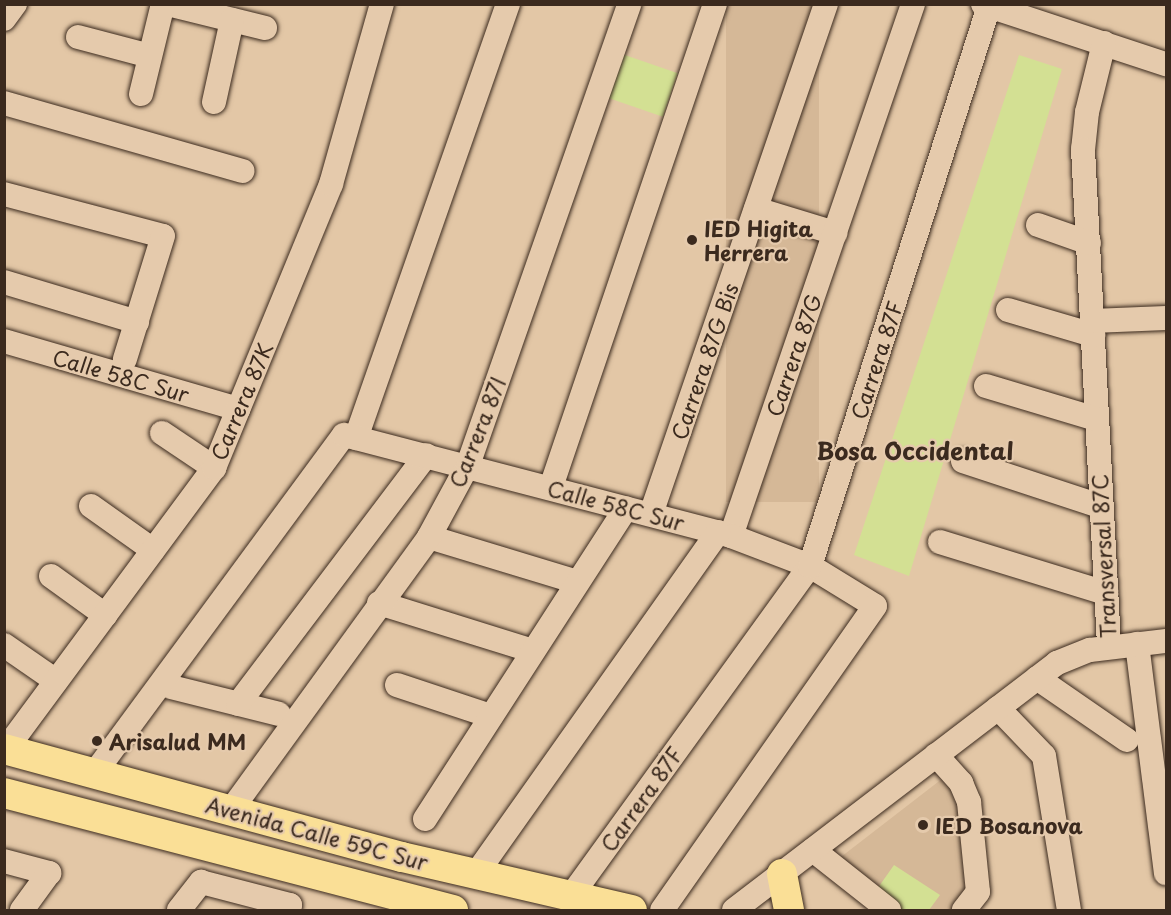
<!DOCTYPE html>
<html>
<head>
<meta charset="utf-8">
<style>
  body { margin:0 }
  #map { position:relative; width:1171px; height:915px; overflow:hidden; background:#e3c7a6; font-family:"Playpen Sans",sans-serif }
  div>[style] { position:absolute }
  [style*='--x'] { left:calc(var(--x)*1px); top:calc(var(--y)*1px); width:calc(var(--w)*1px); rotate:calc(var(--a)*1deg) }
  .built>* { inset:0; background:#d5b897; transform-origin:0 0 }
  .green>* { inset:0; background:#d3e093; transform-origin:0 0 }
  .roads { filter:drop-shadow(0 0 2px #3b2a1e) drop-shadow(0 0 2px #3b2a1e) }
  .minor>* { height:24px; margin:-12px; padding:0 12px; transform-origin:12px; border-radius:12px; background:#e5caac }
  .major>* { height:30px; margin:-15px; padding:0 15px; transform-origin:15px; border-radius:15px; background:#fadf96 }
  .dots>* { width:16px; height:16px; translate:-50% -50%; box-sizing:border-box; border:3px solid #e5caac; border-radius:50% }
  span { translate:-50% -50%; white-space:nowrap; text-align:center; line-height:1.15; -webkit-text-stroke:4.5px #e5caac; paint-order:stroke }
  .poi-label { font-size:21px; color:#3b2a1e; font-weight:700 }
  .left { translate:0 -50%; text-align:left }
  .street-label { font-size:21px; color:#3b2a1e }
  .quarter-label { font-size:24px; color:#3b2a1e; font-weight:700 }
  .frame { position:absolute; inset:0; border:6px solid #3b2a1e; pointer-events:none }
</style>
</head>
<body>
<div id="map">
  <div class="built">
    <div style="left:726px;top:5px;width:93px;height:497px"></div>
    <div style="clip-path:polygon(947px 775px,961px 799px,970px 888px,953px 910px,899px 910px,837px 860px)"></div>
  </div>
  <div class="green">
    <div style="left:622px;top:54px;width:59px;height:46px;rotate:19deg"></div>
    <div style="clip-path:polygon(1019px 55px,1062px 69px,909px 576px,854px 555px)"></div>
    <div style="clip-path:polygon(894px 865px,940px 895px,929px 910px,902px 910px,875px 892px)"></div>
  </div>
  <div class="roads">
    <div class="minor">
      <div style="--x:168;--y:4;--w:100;--a:13.9"></div>
      <div style="--x:983;--y:4;--w:193;--a:18.2"></div>
      <div style="--x:4;--y:19;--w:19;--a:-54"></div>
      <div style="--x:78;--y:37;--w:74;--a:14.8"></div>
      <div style="--x:1104;--y:43;--w:71;--a:103.8"></div>
      <div style="--x:1087;--y:112;--w:37;--a:96"></div>
      <div style="--x:1083;--y:149;--w:499;--a:87"></div>
      <div style="--x:141;--y:94;--w:93;--a:-76.3"></div>
      <div style="--x:214;--y:102;--w:84;--a:-77.6"></div>
      <div style="--x:4;--y:103;--w:248;--a:15.9"></div>
      <div style="--x:4;--y:194;--w:164;--a:14.8"></div>
      <div style="--x:163;--y:236;--w:129;--a:107.2"></div>
      <div style="--x:756;--y:209;--w:83;--a:16.9"></div>
      <div style="--x:1038;--y:225;--w:54;--a:19.4"></div>
      <div style="--x:4;--y:282;--w:139;--a:16.7"></div>
      <div style="--x:1008;--y:310;--w:89;--a:16.4"></div>
      <div style="--x:1092;--y:321;--w:74;--a:-2.3"></div>
      <div style="--x:4;--y:341;--w:244;--a:16.2"></div>
      <div style="--x:986;--y:386;--w:115;--a:16.7"></div>
      <div style="--x:162;--y:433;--w:63;--a:33.9"></div>
      <div style="--x:356;--y:438;--w:460;--a:-70.7"></div>
      <div style="--x:963;--y:461;--w:144;--a:18.2"></div>
      <div style="--x:551;--y:487;--w:510;--a:-71.25"></div>
      <div style="--x:91;--y:506;--w:76;--a:35.4"></div>
      <div style="--x:651;--y:514;--w:539;--a:-71.06"></div>
      <div style="--x:731;--y:536;--w:562;--a:-71.11"></div>
      <div style="--x:429;--y:537;--w:155;--a:16.9"></div>
      <div style="--x:940;--y:542;--w:174;--a:17.1"></div>
      <div style="--x:51;--y:576;--w:67;--a:35.8"></div>
      <div style="--x:379;--y:603;--w:161;--a:17.3"></div>
      <div style="--x:1137;--y:644;--w:231;--a:82.8"></div>
      <div style="--x:4;--y:645;--w:63;--a:34.7"></div>
      <div style="--x:1037;--y:678;--w:109;--a:34.6"></div>
      <div style="--x:397;--y:685;--w:99;--a:18.3"></div>
      <div style="--x:171;--y:687;--w:111;--a:14"></div>
      <div style="--x:238;--y:704;--w:312;--a:-52.9"></div>
      <div style="--x:998;--y:708;--w:66;--a:46.2"></div>
      <div style="--x:1044;--y:756;--w:156;--a:80.8"></div>
      <div style="--x:6;--y:749;--w:350;--a:-53.5"></div>
      <div style="--x:214;--y:468;--w:307;--a:-67.6"></div>
      <div style="--x:331;--y:184;--w:187;--a:-74.2"></div>
      <div style="--x:936;--y:755;--w:38;--a:48"></div>
      <div style="--x:961;--y:783;--w:21;--a:67"></div>
      <div style="--x:969;--y:802;--w:90;--a:84.3"></div>
      <div style="--x:978;--y:892;--w:23;--a:128"></div>
      <div style="--x:94;--y:774;--w:421;--a:-53.6"></div>
      <div style="--x:344;--y:435;--w:400;--a:14.6"></div>
      <div style="--x:731;--y:536;--w:85;--a:20.8"></div>
      <div style="--x:810;--y:566;--w:76;--a:31.6"></div>
      <div style="--x:875;--y:606;--w:371;--a:125"></div>
      <div style="--x:231;--y:810;--w:337;--a:-54"></div>
      <div style="--x:429;--y:537;--w:82;--a:-61.6"></div>
      <div style="--x:468;--y:465;--w:488;--a:-70.7"></div>
      <div style="--x:425;--y:819;--w:370;--a:-57.1"></div>
      <div style="--x:813;--y:850;--w:97;--a:38.3"></div>
      <div style="--x:4;--y:861;--w:47;--a:14.9"></div>
      <div style="--x:49;--y:873;--w:46;--a:126.1"></div>
      <div style="--x:476;--y:874;--w:419;--a:-54.7"></div>
      <div style="--x:571;--y:896;--w:407;--a:-54.1"></div>
      <div style="--x:810;--y:566;--w:588;--a:-72.27"></div>
      <div style="--x:179;--y:910;--w:36;--a:-52"></div>
      <div style="--x:201;--y:882;--w:92;--a:14.5"></div>
      <div style="--x:290;--y:905;--w:6;--a:129"></div>
      <div style="--x:734;--y:910;--w:407;--a:-37.4"></div>
      <div style="--x:1057;--y:663;--w:35;--a:-22"></div>
      <div style="--x:1090;--y:650;--w:77;--a:-6.8"></div>
    </div>
    <div class="major">
      <div style="--x:4;--y:749;--w:412;--a:15.2"></div>
      <div style="--x:402;--y:857;--w:236;--a:13"></div>
      <div style="--x:4;--y:793;--w:464;--a:14.6"></div>
      <div style="--x:782;--y:874;--w:37;--a:79"></div>
    </div>
  </div>
  <div class="dots">
    <div style="left:692px;top:240px;background:#3b2a1e"></div>
    <div style="left:97px;top:741px;background:#3b2a1e"></div>
    <div style="left:923px;top:825px;background:#3b2a1e"></div>
  </div>
  <div class="poi-label">
    <span class="left" style="left:704px;top:240px">IED Higita<br>Herrera</span>
    <span class="left" style="left:109px;top:741px">Arisalud MM</span>
    <span class="left" style="left:935px;top:825px">IED Bosanova</span>
  </div>
  <div class="street-label">
    <span style="left:793px;top:355px;rotate:-71deg">Carrera 87G</span>
    <span style="left:876px;top:360px;rotate:-72deg">Carrera 87F</span>
    <span style="left:704px;top:361px;rotate:-71deg">Carrera 87G Bis</span>
    <span style="left:121px;top:375px;rotate:16deg">Calle 58C Sur</span>
    <span style="left:241px;top:401px;rotate:-67deg">Carrera 87K</span>
    <span style="left:477px;top:432px;rotate:-68deg">Carrera 87I</span>
    <span style="left:616px;top:505px;rotate:15deg">Calle 58C Sur</span>
    <span style="left:1103px;top:556px;rotate:-93deg">Transversal 87C</span>
    <span style="left:641px;top:799px;rotate:-54deg">Carrera 87F</span>
    <span style="left:317px;top:833px;rotate:15deg">Avenida Calle 59C Sur</span>
  </div>
  <div class="quarter-label">
    <span style="left:915px;top:451px">Bosa Occidental</span>
  </div>
  <div class="frame"></div>
</div>
</body>
</html>
